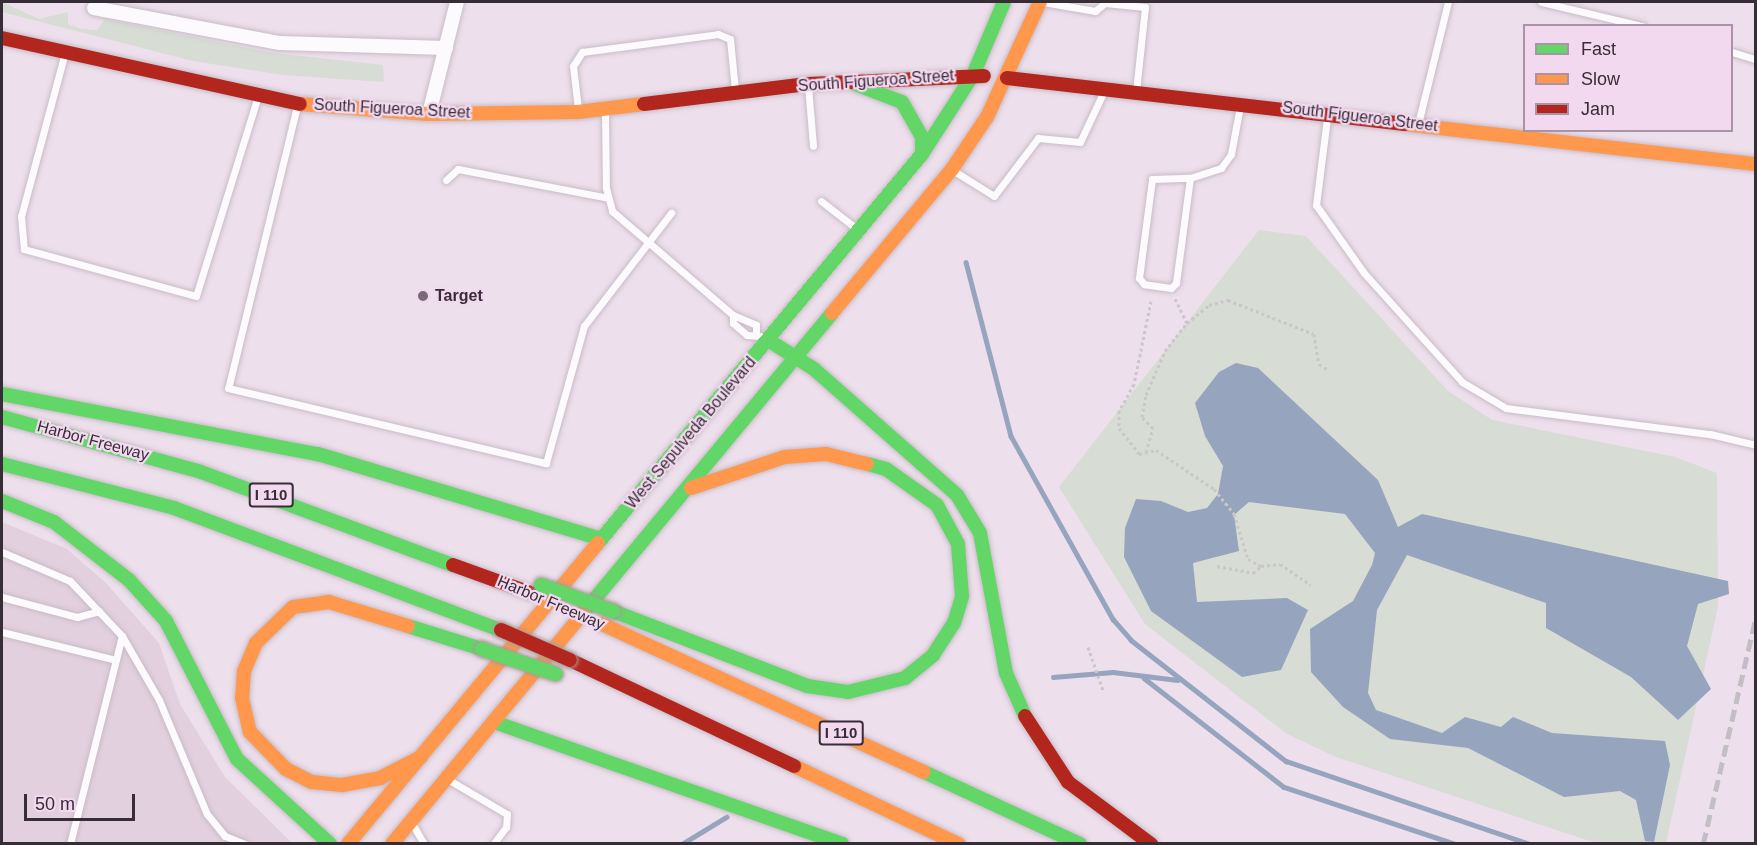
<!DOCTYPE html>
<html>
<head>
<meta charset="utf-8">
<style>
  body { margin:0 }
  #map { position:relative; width:1757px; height:845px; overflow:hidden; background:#eddfec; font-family:Helvetica,sans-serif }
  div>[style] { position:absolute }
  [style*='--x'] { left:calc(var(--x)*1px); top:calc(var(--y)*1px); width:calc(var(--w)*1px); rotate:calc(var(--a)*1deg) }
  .commercial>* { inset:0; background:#e3d0de }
  .green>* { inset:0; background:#d7dcd4 }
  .water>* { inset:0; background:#96a4be }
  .stream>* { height:4.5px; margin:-2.25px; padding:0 2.25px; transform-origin:2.25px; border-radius:2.25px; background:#96a4be }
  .path>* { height:3px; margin-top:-1.5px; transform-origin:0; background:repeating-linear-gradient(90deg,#cbc6ca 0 3px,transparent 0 6px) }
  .roads { filter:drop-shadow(0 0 2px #c7bcc6) drop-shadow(0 0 2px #c7bcc6) }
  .lane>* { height:7px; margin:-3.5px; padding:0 3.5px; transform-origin:3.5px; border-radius:3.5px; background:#fcfafc }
  .street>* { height:14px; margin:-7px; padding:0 7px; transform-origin:7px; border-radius:7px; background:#fcfafc }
  .fast>* { height:14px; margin:-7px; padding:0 7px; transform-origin:7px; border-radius:7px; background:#63d668 }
  .slow>* { height:14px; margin:-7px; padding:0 7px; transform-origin:7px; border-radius:7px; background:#ff974d }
  .jam>* { height:14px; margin:-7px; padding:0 7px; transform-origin:7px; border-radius:7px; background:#b3261e }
  .rail>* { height:4.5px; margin-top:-2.25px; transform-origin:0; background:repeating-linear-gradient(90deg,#c2bfc2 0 12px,transparent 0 18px) }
  .bridges { filter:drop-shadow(0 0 2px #a89994) drop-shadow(0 0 2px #a89994) }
  .fast-bridge>* { height:14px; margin:-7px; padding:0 7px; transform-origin:7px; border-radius:7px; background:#63d668 }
  .jam-bridge>* { height:14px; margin:-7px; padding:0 7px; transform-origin:7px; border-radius:7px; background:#b3261e }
  .dots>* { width:16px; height:16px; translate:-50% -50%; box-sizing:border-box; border:3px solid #f3d9f0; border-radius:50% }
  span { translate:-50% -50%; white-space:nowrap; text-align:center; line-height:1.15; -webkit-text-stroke:4.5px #f3d9f0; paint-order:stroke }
  .shield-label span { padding:2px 4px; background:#f3d9f0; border:2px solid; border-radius:4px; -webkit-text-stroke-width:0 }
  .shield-label { font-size:15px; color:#372d36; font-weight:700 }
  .street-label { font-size:16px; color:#372d36 }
  .poi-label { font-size:16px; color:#372d36; font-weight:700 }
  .left { translate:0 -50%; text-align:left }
  .frame { position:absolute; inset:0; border:3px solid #372d36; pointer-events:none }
  .legend { position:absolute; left:1523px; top:24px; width:210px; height:108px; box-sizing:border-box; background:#f3d9f0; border:2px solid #a894a6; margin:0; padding:8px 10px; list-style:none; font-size:18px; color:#372d36 }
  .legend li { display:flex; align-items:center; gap:12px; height:30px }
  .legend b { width:30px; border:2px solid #a894a6 }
  .scale { position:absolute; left:24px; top:794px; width:111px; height:27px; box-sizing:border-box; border:3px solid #372d36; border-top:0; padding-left:8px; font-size:18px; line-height:21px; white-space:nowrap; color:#372d36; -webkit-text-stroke:4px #f3d9f0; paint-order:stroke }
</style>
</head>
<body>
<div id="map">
  <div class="commercial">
    <div style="clip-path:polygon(2px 522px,67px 549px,105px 582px,159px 643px,180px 704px,225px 777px,292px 843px,2px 843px)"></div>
  </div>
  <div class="green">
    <div style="clip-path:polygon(2px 2px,39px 19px,68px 12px,68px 24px,81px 29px,97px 30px,105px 19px,274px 53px,383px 65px,384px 82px,283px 75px,193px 61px,2px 12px)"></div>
    <div style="clip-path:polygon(1259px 230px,1306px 236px,1448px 391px,1492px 420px,1675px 457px,1717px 473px,1718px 607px,1666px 843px,1596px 843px,1336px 757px,1287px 734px,1145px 624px,1059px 487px)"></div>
  </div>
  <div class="water">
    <div style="clip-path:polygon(1236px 363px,1258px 368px,1378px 480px,1398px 527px,1422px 514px,1728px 581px,1729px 594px,1698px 604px,1687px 646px,1711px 689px,1678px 720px,1631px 677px,1546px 628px,1546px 603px,1407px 555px,1377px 610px,1368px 693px,1376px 710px,1442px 733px,1465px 717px,1501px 727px,1513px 717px,1552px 733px,1665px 741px,1670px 765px,1654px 842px,1645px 841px,1636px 800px,1620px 791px,1564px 797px,1468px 748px,1390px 739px,1343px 707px,1311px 672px,1310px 629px,1353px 601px,1372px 565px,1375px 553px,1345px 514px,1249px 502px,1234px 515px,1239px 551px,1193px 563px,1197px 602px,1287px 598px,1308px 610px,1281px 670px,1242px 677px,1151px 611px,1124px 557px,1125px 528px,1136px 499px,1161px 501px,1188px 512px,1207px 508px,1218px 494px,1223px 466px,1205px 436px,1195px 403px,1219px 372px)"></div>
  </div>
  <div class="stream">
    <div style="--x:966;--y:262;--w:180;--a:75.5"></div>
    <div style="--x:1011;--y:436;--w:210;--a:60.9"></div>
    <div style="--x:1113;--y:619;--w:28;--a:49"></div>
    <div style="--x:1131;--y:640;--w:197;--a:38"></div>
    <div style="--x:1286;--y:761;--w:258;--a:18.8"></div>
    <div style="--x:1053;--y:677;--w:60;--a:-4.8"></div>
    <div style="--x:1113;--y:672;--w:65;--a:7"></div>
    <div style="--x:1144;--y:678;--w:177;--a:37.9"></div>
    <div style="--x:1284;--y:787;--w:180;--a:18.4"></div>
    <div style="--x:682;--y:844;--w:52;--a:-31.5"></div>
  </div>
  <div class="path">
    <div style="--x:1151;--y:301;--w:85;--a:101.6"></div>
    <div style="--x:1134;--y:384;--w:31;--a:119"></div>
    <div style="--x:1119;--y:411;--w:17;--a:90"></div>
    <div style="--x:1119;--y:428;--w:33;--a:52"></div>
    <div style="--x:1139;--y:454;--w:17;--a:-13"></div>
    <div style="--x:1156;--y:450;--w:70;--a:33.9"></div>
    <div style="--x:1214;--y:489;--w:32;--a:51"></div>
    <div style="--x:1234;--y:514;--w:47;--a:72.7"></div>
    <div style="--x:1248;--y:559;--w:15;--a:28"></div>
    <div style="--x:1261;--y:566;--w:19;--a:-6"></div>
    <div style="--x:1280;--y:564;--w:37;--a:34"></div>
    <div style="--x:1187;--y:323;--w:28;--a:-39"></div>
    <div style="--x:1209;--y:305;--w:20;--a:-15"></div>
    <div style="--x:1228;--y:300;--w:92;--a:21.6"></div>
    <div style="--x:1314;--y:334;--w:30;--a:81"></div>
    <div style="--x:1319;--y:364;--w:9;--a:32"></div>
    <div style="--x:1146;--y:452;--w:25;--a:-74"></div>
    <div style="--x:1153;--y:428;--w:16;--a:-135"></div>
    <div style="--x:1142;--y:417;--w:22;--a:-80"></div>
    <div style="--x:1146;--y:395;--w:48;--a:-66.6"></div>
    <div style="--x:1165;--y:351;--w:36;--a:-52"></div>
    <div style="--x:1187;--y:323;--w:28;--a:-116"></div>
    <div style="--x:1217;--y:566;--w:37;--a:11"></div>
    <div style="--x:1253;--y:573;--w:11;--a:-41"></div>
    <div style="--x:1088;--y:647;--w:46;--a:70.8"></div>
  </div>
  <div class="roads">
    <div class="lane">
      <div style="--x:1043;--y:2;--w:53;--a:9.8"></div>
      <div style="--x:1095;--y:11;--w:13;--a:-39"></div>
      <div style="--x:1105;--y:3;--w:40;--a:5.7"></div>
      <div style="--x:1145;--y:7;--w:84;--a:96.1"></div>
      <div style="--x:1541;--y:2;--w:104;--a:13.4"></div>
      <div style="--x:1732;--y:52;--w:24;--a:17"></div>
      <div style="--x:64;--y:56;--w:166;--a:105"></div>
      <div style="--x:21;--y:216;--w:33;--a:85"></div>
      <div style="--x:24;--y:249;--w:178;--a:15.3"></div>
      <div style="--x:196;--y:296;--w:206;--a:-72.8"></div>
      <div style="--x:808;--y:86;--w:60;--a:85.2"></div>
      <div style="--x:297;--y:106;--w:290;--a:103.7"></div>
      <div style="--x:228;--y:388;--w:327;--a:13.3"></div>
      <div style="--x:546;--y:463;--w:142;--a:-74.5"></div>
      <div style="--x:584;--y:326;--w:143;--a:-52.4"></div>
      <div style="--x:578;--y:109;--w:43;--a:-96.6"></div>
      <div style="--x:573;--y:66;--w:17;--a:-57"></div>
      <div style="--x:582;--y:52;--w:137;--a:-7.5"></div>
      <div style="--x:718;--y:34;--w:13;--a:23"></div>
      <div style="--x:730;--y:39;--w:51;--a:84.4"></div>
      <div style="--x:605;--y:111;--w:77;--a:89.3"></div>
      <div style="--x:606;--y:188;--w:24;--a:75"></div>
      <div style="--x:612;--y:211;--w:160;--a:40.7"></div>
      <div style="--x:733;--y:315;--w:25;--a:23"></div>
      <div style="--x:756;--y:325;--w:9;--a:90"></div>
      <div style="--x:1327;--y:118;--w:88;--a:97.2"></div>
      <div style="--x:1316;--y:205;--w:83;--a:54.8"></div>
      <div style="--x:1364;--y:273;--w:147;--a:48"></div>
      <div style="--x:1462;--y:382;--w:51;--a:30.6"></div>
      <div style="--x:1506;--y:408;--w:206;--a:7.3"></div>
      <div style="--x:1710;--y:434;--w:47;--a:13.4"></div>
      <div style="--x:1418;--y:124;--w:126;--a:-76.2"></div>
      <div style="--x:954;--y:171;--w:47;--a:32"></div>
      <div style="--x:994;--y:196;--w:73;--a:-52.8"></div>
      <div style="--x:1038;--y:138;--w:42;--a:5.4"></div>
      <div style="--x:1080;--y:142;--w:56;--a:-64.8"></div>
      <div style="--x:1190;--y:178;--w:106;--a:97.6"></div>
      <div style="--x:1176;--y:283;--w:7;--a:135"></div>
      <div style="--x:1171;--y:288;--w:27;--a:-172"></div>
      <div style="--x:1144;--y:284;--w:8;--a:-130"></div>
      <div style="--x:1139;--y:278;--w:100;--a:-82.5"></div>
      <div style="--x:1152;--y:179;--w:38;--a:-2"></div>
      <div style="--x:1190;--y:178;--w:33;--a:-18"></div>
      <div style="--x:1221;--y:168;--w:17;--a:-54"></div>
      <div style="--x:1231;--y:154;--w:49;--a:-79.4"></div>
      <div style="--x:446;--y:180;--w:16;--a:-43"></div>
      <div style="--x:458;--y:169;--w:153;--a:10.9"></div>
      <div style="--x:821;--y:201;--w:46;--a:37.9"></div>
      <div style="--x:733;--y:315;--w:8;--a:90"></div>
      <div style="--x:733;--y:323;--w:18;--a:41"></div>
      <div style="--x:747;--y:335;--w:13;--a:4"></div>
      <div style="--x:2;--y:552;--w:74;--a:23.1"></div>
      <div style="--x:70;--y:581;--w:76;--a:46.6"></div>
      <div style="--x:2;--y:597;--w:78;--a:14.9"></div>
      <div style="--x:77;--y:617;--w:23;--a:-15"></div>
      <div style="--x:2;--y:632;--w:117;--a:13.8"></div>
      <div style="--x:449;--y:780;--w:67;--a:30.4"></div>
      <div style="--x:507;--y:814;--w:13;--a:94"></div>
      <div style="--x:506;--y:827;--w:21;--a:127"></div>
      <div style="--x:413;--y:825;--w:22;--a:60"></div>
      <div style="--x:70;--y:844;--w:214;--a:-76"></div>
      <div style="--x:122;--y:636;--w:74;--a:60"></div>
      <div style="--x:159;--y:700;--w:124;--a:67.2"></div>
      <div style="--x:207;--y:814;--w:28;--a:51"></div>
      <div style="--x:225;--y:836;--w:22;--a:22"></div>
    </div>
    <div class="street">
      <div style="--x:94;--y:8;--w:189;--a:10.7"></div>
      <div style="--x:280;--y:43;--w:166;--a:1.7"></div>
      <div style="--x:429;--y:114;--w:115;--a:-76"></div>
    </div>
    <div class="fast">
      <div style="--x:855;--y:84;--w:50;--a:21"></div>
      <div style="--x:902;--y:102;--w:40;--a:60.3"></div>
      <div style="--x:922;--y:137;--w:17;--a:90"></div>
      <div style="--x:768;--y:340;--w:54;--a:32.2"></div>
      <div style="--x:814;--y:369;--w:191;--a:41.4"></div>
      <div style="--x:957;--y:495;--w:44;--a:58.8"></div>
      <div style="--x:980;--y:533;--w:142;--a:79.5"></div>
      <div style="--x:1006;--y:673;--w:47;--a:66.2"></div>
      <div style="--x:2;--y:394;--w:322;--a:10.8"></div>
      <div style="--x:318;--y:454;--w:296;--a:16.7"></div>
      <div style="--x:2;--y:417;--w:206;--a:15.4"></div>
      <div style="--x:201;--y:472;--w:269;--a:20.3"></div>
      <div style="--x:2;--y:464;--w:178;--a:14.3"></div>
      <div style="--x:174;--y:508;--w:349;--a:20.5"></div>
      <div style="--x:2;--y:501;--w:56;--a:22"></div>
      <div style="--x:54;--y:522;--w:95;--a:37.7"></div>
      <div style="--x:129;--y:580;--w:55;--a:47.9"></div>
      <div style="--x:166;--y:621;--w:155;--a:62.8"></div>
      <div style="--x:237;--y:759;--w:126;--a:42.4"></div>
      <div style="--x:598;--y:543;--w:506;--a:-50.21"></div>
      <div style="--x:922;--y:154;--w:94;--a:-57.2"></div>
      <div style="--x:973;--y:75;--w:79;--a:-67"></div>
      <div style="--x:613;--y:611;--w:208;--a:21.1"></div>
      <div style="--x:807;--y:686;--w:41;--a:8.3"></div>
      <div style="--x:848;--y:692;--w:59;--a:-13.8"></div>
      <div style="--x:905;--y:678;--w:36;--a:-39"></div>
      <div style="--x:933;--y:655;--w:38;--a:-57"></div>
      <div style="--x:954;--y:623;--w:28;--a:-73"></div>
      <div style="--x:962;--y:596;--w:52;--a:-94.4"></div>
      <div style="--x:958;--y:544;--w:44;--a:-118.3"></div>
      <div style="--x:937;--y:505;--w:62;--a:-144.8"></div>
      <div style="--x:886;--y:469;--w:20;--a:-165"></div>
      <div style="--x:583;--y:613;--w:390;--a:-50.3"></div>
      <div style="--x:408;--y:626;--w:77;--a:17.3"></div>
      <div style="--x:494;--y:722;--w:369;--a:19.3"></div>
      <div style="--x:924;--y:772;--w:172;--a:24.8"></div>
    </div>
    <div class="slow">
      <div style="--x:300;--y:104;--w:129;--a:4.4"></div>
      <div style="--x:429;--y:114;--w:149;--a:-0.8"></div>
      <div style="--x:578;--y:112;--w:66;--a:-6.9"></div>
      <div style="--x:1404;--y:124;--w:354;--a:6.5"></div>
      <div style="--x:832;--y:313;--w:187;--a:-50.2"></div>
      <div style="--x:952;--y:169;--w:63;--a:-56.1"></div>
      <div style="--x:987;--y:117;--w:127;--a:-65.3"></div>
      <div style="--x:691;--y:488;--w:99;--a:-18.3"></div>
      <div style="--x:785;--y:457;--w:41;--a:-4.2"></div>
      <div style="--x:826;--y:454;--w:42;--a:13.7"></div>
      <div style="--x:602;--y:624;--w:354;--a:24.7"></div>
      <div style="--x:408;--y:626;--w:83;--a:-163.1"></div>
      <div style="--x:329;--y:602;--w:36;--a:172"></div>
      <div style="--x:293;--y:607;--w:52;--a:135.8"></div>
      <div style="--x:256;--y:643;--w:30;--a:113"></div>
      <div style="--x:244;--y:671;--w:27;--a:94"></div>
      <div style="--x:242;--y:698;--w:35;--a:77"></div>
      <div style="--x:250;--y:732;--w:52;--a:45.8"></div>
      <div style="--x:286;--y:769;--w:29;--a:27"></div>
      <div style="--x:312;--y:782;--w:30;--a:6"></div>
      <div style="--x:342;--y:785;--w:39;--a:-10"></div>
      <div style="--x:380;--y:778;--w:46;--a:-27.1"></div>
      <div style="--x:794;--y:766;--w:182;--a:25.4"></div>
      <div style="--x:348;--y:844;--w:391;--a:-50.3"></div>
      <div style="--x:392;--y:844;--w:300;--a:-50.4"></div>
    </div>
    <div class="jam">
      <div style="--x:2;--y:38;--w:305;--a:12.5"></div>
      <div style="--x:1007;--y:78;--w:400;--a:6.6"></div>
      <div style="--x:644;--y:104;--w:165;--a:-7"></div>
      <div style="--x:808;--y:84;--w:176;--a:-2.6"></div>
      <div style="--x:453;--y:565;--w:85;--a:19.9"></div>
      <div style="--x:570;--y:660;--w:248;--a:25.3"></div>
      <div style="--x:1025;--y:716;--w:79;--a:56.9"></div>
      <div style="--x:1068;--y:782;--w:104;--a:36.8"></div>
    </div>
  </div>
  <div class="rail">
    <div style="--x:1703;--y:844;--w:234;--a:-76.9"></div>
  </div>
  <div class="bridges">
    <div class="fast-bridge">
      <div style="--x:541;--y:585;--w:77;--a:19.9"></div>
      <div style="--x:482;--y:649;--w:78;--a:18.7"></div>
    </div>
    <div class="jam-bridge">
      <div style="--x:501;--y:630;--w:75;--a:23.5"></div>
    </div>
  </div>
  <div class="dots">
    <div style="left:423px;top:296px;background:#776b76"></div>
  </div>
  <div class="shield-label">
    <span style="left:271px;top:495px">I 110</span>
    <span style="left:841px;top:733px">I 110</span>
  </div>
  <div class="street-label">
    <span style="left:876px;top:81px;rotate:-4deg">South Figueroa Street</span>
    <span style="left:392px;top:109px;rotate:3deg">South Figueroa Street</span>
    <span style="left:1360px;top:117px;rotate:7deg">South Figueroa Street</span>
    <span style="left:691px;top:433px;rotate:-50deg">West Sepulveda Boulevard</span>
    <span style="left:93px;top:441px;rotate:15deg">Harbor Freeway</span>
    <span style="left:551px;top:603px;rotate:23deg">Harbor Freeway</span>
  </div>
  <div class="poi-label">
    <span class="left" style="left:435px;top:296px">Target</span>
  </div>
  <div class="frame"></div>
  <ul class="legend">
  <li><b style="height:8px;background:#63d668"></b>Fast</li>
  <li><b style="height:8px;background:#ff974d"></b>Slow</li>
  <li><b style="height:8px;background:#b3261e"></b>Jam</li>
  </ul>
  <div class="scale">50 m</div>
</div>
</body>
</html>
